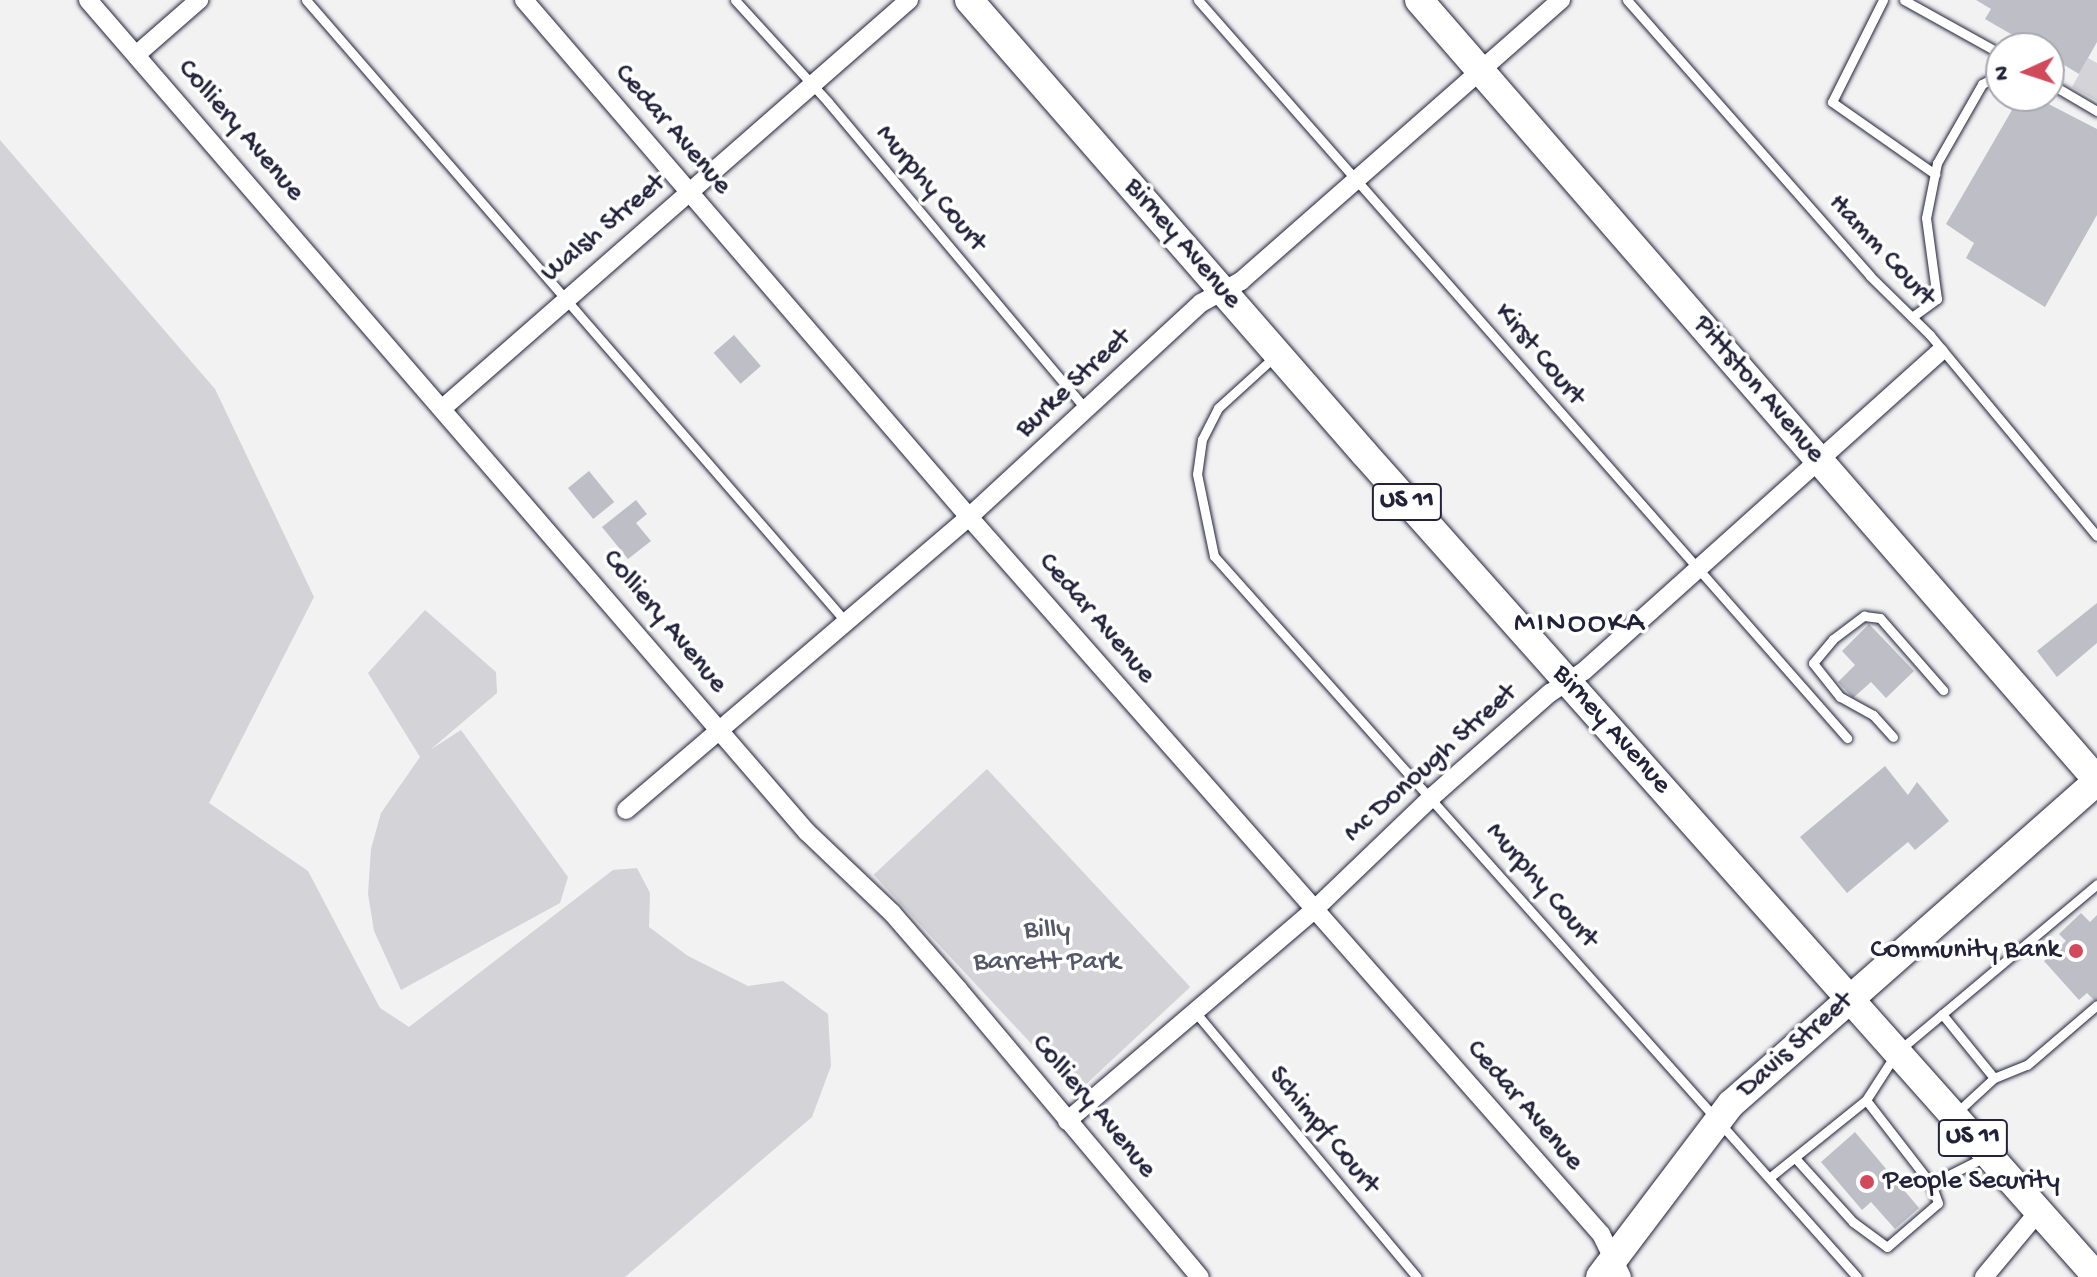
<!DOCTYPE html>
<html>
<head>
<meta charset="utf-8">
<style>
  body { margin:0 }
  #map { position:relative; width:2097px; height:1277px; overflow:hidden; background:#f2f2f3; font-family:"Gochi Hand",sans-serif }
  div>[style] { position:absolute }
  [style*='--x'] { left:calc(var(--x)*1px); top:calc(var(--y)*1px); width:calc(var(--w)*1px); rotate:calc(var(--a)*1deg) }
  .green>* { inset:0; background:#d3d3d8; transform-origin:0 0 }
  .building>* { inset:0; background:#bebec6; transform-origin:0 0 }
  .roads { filter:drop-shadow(0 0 2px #22223b) drop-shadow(0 0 2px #22223b) }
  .lane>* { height:9px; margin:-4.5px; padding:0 4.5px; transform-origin:4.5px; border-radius:4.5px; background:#fff }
  .street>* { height:18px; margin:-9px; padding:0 9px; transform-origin:9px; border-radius:9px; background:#fff }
  .primary>* { height:28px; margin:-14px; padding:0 14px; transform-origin:14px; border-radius:14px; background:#fff }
  .dots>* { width:22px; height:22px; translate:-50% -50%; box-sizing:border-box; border:4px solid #fff; border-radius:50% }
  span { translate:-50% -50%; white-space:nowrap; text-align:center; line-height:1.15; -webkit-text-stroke:7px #fff; paint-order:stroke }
  .shield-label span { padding:2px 6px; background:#fff; border:2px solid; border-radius:6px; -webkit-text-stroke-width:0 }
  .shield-label { font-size:26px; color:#22223b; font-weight:700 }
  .street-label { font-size:28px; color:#22223b }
  .park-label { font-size:28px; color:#57576a }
  .poi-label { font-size:28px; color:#22223b }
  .right { translate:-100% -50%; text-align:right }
  .left { translate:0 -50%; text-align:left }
  .neighbourhood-label { font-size:30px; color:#22223b; letter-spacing:2px }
  .north { position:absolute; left:1985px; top:32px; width:80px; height:80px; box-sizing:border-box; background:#fff; border:2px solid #a7a7b1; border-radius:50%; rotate:267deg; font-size:22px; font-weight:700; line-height:32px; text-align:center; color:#22223b }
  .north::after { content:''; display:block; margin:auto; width:28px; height:36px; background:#d1495b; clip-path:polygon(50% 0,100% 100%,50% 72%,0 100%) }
</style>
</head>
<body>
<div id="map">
  <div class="green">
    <div style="clip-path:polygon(2088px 58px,2097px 63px,2097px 101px,2072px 87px)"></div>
    <div style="clip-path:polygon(0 140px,215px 389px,314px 597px,209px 803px,308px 871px,380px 1008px,409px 1027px,613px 870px,637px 868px,650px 893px,649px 927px,688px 956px,748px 986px,783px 981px,828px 1014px,831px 1066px,812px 1117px,625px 1277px,0 1277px)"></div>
    <div style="clip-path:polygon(425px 610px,496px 672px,497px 693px,430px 750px,461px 730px,568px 877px,560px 903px,401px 990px,374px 931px,368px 894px,371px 849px,381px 813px,420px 757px,368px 673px)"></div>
    <div style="left:987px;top:769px;width:298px;height:155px;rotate:47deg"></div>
  </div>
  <div class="building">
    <div style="clip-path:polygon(1976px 0,2097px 0,2097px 42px,2079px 74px,2049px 56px,2049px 48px,2035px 48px,1985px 19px,1991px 9px)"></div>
    <div style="clip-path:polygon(2033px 96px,2097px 129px,2097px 215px,2045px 307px,1966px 258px,1974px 243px,1946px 224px,2016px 103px,2025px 107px)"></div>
    <div style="left:734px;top:335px;width:41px;height:27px;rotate:49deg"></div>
    <div style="left:589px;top:471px;width:40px;height:27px;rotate:51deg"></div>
    <div style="clip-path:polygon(636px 500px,647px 514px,636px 523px,651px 541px,628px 559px,602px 527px)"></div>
    <div style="clip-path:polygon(2097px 603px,2097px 643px,2057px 677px,2037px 651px)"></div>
    <div style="clip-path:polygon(1869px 624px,1914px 671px,1886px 698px,1871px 682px,1853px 698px,1838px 682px,1855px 665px,1842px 651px)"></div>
    <div style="clip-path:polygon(1885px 766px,1908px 795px,1917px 782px,1949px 821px,1915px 850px,1908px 842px,1847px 893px,1800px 837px)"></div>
    <div style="clip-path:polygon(2081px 913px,2090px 922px,2097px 915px,2097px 1003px,2087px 993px,2079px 1000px,2044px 961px,2066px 941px,2059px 934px)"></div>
    <div style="clip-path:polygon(1855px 1132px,1919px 1208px,1895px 1229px,1871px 1202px,1862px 1210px,1821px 1162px)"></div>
  </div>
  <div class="roads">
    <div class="lane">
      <div style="--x:306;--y:0;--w:822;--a:49.04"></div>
      <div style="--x:735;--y:0;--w:138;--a:47.6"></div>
      <div style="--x:828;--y:102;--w:402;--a:50"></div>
      <div style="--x:1198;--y:0;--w:983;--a:48.67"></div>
      <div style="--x:1627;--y:0;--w:368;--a:48.6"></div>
      <div style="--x:1870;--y:276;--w:84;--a:44.5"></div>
      <div style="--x:1930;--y:335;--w:261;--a:50.3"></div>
      <div style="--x:1883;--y:0;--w:114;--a:116.6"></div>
      <div style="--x:1832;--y:102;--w:126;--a:35"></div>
      <div style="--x:1904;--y:0;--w:111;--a:29.1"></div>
      <div style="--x:2049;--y:83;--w:56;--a:30.3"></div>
      <div style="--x:1912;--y:317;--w:31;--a:-36"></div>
      <div style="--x:1937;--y:299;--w:82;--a:-97.7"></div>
      <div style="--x:1926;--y:218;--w:56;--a:-78.7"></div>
      <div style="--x:1937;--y:163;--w:91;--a:-60.3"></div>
      <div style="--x:1982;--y:84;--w:21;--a:-28"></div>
      <div style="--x:1274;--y:357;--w:76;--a:137.7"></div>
      <div style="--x:1218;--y:408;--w:35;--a:117"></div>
      <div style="--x:1202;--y:439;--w:35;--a:98"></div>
      <div style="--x:1197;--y:474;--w:84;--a:78.3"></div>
      <div style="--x:1214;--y:556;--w:966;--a:48.27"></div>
      <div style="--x:1893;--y:737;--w:30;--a:-132"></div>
      <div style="--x:1873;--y:715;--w:38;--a:-151"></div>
      <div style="--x:1840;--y:697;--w:43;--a:-128.5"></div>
      <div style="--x:1813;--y:663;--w:31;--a:-50"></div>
      <div style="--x:1833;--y:639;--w:39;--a:-37"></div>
      <div style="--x:1864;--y:616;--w:16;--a:7"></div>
      <div style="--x:1880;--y:618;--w:96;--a:48.8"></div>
      <div style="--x:1196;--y:1013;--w:344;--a:50.1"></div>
      <div style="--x:1942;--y:1014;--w:82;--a:50.9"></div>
      <div style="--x:1955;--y:1114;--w:53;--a:-42.7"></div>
      <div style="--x:1994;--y:1078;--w:35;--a:-22"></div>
      <div style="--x:2027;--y:1065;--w:92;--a:-40.6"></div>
      <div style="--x:1796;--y:1159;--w:85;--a:47.9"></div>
      <div style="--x:1853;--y:1222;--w:42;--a:36.3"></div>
      <div style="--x:1887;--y:1247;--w:67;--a:-40.8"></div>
      <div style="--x:1938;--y:1203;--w:20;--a:-110"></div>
      <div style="--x:1931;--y:1184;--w:106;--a:-127.7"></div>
      <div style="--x:1769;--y:1178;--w:124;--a:-38.8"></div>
      <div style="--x:1866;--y:1100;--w:57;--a:-57.1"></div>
      <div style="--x:1897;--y:1052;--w:261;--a:-40"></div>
      <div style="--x:1931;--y:1184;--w:60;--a:-26.6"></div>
    </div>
    <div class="street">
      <div style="--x:88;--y:0;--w:1100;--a:49.17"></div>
      <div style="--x:807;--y:832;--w:117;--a:43.6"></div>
      <div style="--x:892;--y:913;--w:101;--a:49"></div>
      <div style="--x:958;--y:989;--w:376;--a:50"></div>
      <div style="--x:524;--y:0;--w:682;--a:49.28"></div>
      <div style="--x:969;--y:517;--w:956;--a:48.61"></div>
      <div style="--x:1601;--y:1234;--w:48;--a:64"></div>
      <div style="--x:136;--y:55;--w:84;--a:-41.1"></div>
      <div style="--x:444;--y:407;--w:618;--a:-41.19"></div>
      <div style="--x:626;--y:810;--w:451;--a:-40.5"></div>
      <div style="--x:969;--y:517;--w:316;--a:-42.7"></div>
      <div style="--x:1201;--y:303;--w:46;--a:-28.8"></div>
      <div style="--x:1241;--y:281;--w:426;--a:-41.3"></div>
      <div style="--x:1067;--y:1121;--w:325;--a:-40.5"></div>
      <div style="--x:1314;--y:910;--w:165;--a:-43.8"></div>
      <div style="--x:1433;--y:796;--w:156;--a:-41.4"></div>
      <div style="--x:1550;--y:693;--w:40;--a:-32.9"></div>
      <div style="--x:1584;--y:671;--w:477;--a:-41.9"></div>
      <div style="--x:1984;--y:1277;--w:86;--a:-50.2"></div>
    </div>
    <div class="primary">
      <div style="--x:969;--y:0;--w:601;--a:48.91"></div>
      <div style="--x:1364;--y:453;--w:1103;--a:48.34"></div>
      <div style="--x:1419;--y:0;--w:1033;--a:49"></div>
      <div style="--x:1600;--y:1277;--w:217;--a:-52.9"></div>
      <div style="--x:1731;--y:1104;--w:488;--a:-41.4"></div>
    </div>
  </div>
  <div class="dots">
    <div style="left:2076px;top:951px;background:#d1495b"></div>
    <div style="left:1867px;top:1182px;background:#d1495b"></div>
  </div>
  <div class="shield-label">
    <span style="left:1407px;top:502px">US 11</span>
    <span style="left:1973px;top:1138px">US 11</span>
  </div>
  <div class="street-label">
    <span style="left:672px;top:130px;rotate:49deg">Cedar Avenue</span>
    <span style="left:240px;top:131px;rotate:49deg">Colliery Avenue</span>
    <span style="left:930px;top:189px;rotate:50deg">Murphy Court</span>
    <span style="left:604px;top:229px;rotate:-40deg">Walsh Street</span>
    <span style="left:1182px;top:244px;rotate:49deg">Birney Avenue</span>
    <span style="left:1881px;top:251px;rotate:47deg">Hamm Court</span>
    <span style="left:1539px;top:355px;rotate:50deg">Kirst Court</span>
    <span style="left:1074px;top:384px;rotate:-43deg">Burke Street</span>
    <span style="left:1758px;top:390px;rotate:49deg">Pittston Avenue</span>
    <span style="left:1096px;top:619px;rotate:49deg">Cedar Avenue</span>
    <span style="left:664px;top:622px;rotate:50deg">Colliery Avenue</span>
    <span style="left:1611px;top:730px;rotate:48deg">Birney Avenue</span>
    <span style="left:1431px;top:764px;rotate:-42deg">Mc Donough Street</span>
    <span style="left:1541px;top:886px;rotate:49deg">Murphy Court</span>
    <span style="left:1796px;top:1046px;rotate:-42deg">Davis Street</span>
    <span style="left:1524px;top:1106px;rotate:49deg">Cedar Avenue</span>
    <span style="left:1093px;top:1107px;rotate:50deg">Colliery Avenue</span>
    <span style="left:1323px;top:1131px;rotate:50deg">Schimpf Court</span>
  </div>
  <div class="park-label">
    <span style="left:1047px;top:947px">Billy<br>Barrett Park</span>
  </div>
  <div class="poi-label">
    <span class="right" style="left:2060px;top:951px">Community Bank</span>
    <span class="left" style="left:1883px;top:1182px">People Security</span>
  </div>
  <div class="neighbourhood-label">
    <span style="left:1580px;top:625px">MINOOKA</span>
  </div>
  <div class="north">N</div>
</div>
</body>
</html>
